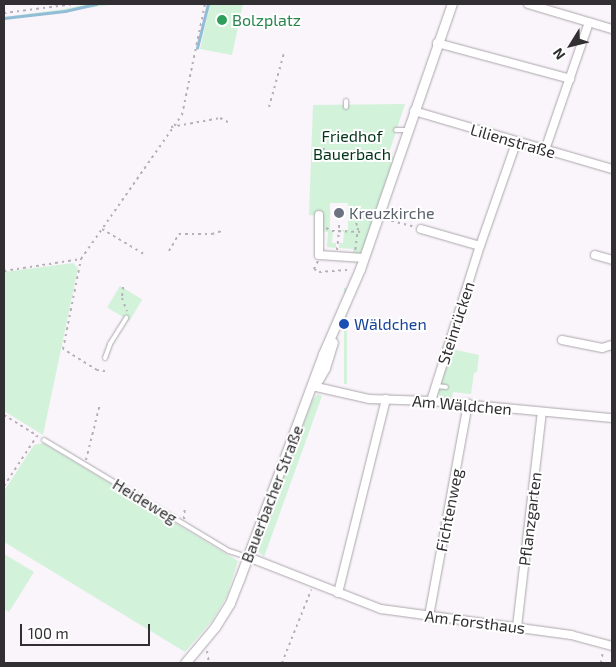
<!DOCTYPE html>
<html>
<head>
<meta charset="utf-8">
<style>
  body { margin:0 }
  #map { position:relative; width:616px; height:667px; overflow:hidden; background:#faf4fb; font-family:"Exo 2",sans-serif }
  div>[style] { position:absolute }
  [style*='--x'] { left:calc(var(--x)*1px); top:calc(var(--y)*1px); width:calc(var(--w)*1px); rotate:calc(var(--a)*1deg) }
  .green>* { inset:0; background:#d2f2da; transform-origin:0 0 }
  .stream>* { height:2.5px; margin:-1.25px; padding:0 1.25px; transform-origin:1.25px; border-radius:1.25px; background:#91bdd7 }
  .path>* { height:2px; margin-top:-1px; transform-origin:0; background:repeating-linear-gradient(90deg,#b5b1b6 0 2.5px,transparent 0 6.5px) }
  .roads { filter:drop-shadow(0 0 1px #aca6ac) drop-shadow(0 0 1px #aca6ac) }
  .service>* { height:4px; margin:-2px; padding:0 2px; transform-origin:2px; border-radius:2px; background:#fff }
  .minor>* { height:8px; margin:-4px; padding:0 4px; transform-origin:4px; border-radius:4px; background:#fff }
  .tertiary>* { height:9px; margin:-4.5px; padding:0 4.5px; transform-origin:4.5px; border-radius:4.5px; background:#fff }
  .dots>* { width:14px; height:14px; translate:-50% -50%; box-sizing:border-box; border:2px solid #fff; border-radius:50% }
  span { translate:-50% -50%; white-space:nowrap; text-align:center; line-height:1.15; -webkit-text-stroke:4px #fff; paint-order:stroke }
  .leisure-label { font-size:16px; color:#27864d }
  .left { translate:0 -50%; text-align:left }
  .park-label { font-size:16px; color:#003317 }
  .street-label { font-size:16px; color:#312f31 }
  .worship-label { font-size:16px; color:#5b616d }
  .transit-label { font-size:16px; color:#164399 }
  .frame { position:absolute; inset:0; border:5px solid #312f31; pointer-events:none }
  .north { position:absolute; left:546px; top:20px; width:50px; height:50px; -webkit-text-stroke:4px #fff; paint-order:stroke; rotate:234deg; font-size:14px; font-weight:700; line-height:20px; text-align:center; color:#312f31 }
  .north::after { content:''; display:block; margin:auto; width:18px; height:22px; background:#312f31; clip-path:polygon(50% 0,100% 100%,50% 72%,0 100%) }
  .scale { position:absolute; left:20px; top:624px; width:130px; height:22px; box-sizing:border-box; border:2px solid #312f31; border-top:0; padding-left:6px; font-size:15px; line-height:18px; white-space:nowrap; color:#312f31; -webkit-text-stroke:4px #fff; paint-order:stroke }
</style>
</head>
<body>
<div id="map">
  <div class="green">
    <div style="clip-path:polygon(89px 4px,116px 4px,4px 20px,4px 17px,64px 9px)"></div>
    <div style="clip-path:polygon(210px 4px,243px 4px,232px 55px,200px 49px)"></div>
    <div style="clip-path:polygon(405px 104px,388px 156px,394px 157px,362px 253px,353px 255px,353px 249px,339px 248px,339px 243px,343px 243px,344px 232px,340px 230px,348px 230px,348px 203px,330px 203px,330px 230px,337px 231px,333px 231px,332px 243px,336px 243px,336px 248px,327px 247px,328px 232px,321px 231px,322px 216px,309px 215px,313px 105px)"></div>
    <div style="clip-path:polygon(73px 263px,78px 268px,43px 435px,4px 411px,4px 272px)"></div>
    <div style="left:120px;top:286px;width:26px;height:25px;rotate:31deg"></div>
    <div style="left:344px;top:288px;width:3px;height:96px"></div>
    <div style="clip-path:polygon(451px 349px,479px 355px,477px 372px,474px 373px,471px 394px,453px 392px,452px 398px,439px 397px,438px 390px)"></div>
    <div style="clip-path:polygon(318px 394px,322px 396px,264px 557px,259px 552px,257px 544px,313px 399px)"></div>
    <div style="clip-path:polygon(43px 443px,238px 561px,227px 596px,212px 621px,185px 652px,4px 542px,4px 491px,34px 445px)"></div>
    <div style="clip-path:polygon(4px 554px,34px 572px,9px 612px,4px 609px)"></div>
  </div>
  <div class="stream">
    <div style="--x:4;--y:18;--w:61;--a:-6.5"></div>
    <div style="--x:65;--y:11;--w:32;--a:-13"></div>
    <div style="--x:197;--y:48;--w:45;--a:-76"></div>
  </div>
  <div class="path">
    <div style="--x:4;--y:13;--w:71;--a:-7.3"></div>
    <div style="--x:269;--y:107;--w:56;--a:-74.5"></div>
    <div style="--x:171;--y:127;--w:50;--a:-10.4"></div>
    <div style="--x:220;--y:118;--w:9;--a:27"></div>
    <div style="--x:323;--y:157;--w:24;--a:-85"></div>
    <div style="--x:354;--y:217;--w:12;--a:70"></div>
    <div style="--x:358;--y:228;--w:23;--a:97"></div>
    <div style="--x:385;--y:219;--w:30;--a:15"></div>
    <div style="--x:326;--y:228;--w:7;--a:27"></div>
    <div style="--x:332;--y:231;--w:31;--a:2"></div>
    <div style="--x:339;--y:228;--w:7;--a:-90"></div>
    <div style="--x:102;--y:229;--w:49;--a:30.8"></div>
    <div style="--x:337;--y:250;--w:20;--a:-84"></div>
    <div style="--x:169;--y:251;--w:20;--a:-60"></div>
    <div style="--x:179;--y:234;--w:33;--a:0"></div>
    <div style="--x:212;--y:234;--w:10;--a:-17"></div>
    <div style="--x:318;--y:261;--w:9;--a:117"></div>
    <div style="--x:314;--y:269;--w:6;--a:31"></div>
    <div style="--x:319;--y:272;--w:31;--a:-4"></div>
    <div style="--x:4;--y:271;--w:78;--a:-8.9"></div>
    <div style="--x:123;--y:287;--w:11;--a:95"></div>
    <div style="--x:122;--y:298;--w:14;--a:69"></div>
    <div style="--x:105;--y:371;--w:8;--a:-173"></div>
    <div style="--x:97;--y:370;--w:40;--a:-148"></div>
    <div style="--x:63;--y:349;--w:92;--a:-78.7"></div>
    <div style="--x:81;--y:259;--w:176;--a:-55"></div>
    <div style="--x:182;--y:115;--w:113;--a:-78.3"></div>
    <div style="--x:4;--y:415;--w:40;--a:32"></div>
    <div style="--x:86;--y:460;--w:58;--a:-76"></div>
    <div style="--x:4;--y:486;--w:60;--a:-56.6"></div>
    <div style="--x:184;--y:519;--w:13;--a:-86"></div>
    <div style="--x:207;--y:651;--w:12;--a:81"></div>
    <div style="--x:282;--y:663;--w:79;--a:-68.3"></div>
    <div style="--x:601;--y:663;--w:13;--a:-81"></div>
  </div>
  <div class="roads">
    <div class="service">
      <div style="--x:346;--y:107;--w:6;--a:-90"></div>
      <div style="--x:396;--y:130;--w:11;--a:0"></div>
      <div style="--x:105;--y:358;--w:15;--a:-70"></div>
      <div style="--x:110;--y:344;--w:31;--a:-58"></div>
      <div style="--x:436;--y:386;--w:10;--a:6"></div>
      <div style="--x:44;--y:440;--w:216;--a:31"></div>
      <div style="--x:229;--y:551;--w:19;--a:18"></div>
    </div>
    <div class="minor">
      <div style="--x:528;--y:4;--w:88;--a:16.6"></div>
      <div style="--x:437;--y:43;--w:138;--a:15.1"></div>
      <div style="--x:414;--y:111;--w:206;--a:16.3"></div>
      <div style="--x:545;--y:150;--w:135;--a:-71"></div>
      <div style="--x:319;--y:215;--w:40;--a:90"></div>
      <div style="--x:319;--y:255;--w:45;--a:3.8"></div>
      <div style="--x:421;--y:229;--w:61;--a:16.1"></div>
      <div style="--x:595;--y:255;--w:18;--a:16"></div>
      <div style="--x:562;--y:340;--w:41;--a:11.3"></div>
      <div style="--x:602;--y:348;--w:10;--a:-17"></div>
      <div style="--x:312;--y:386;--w:58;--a:12.8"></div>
      <div style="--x:369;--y:399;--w:62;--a:1.8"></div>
      <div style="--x:431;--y:401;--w:182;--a:5.4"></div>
      <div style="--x:431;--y:401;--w:163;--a:-72.5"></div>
      <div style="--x:480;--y:246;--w:109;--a:-70.7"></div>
      <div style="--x:248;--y:557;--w:143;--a:21.4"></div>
      <div style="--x:381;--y:609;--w:192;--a:7.8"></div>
      <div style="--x:571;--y:635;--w:42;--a:15"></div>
      <div style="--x:338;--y:593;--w:200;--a:-76.1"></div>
      <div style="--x:429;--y:616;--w:216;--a:-79.6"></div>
      <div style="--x:517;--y:627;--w:216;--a:-83.4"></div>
    </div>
    <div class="tertiary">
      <div style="--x:318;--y:380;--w:14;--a:-60"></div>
      <div style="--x:325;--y:368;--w:27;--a:-73"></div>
      <div style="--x:185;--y:663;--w:47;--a:-50.2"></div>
      <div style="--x:215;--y:627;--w:28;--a:-58"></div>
      <div style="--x:230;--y:603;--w:25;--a:-69"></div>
      <div style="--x:239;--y:580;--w:241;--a:-69.6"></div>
      <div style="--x:323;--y:354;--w:93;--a:-66.5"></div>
      <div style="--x:360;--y:269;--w:281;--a:-70.9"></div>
    </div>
  </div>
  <div class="dots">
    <div style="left:222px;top:20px;background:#2e9e5b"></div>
    <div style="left:339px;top:213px;background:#6b7280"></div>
    <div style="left:344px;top:324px;background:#1a4fb4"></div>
  </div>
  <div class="leisure-label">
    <span class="left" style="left:232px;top:20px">Bolzplatz</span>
  </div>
  <div class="park-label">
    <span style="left:352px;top:145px">Friedhof<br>Bauerbach</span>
  </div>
  <div class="street-label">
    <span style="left:513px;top:141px;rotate:16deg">Lilienstraße</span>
    <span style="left:456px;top:323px;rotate:-72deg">Steinrücken</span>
    <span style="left:462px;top:405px;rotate:5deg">Am Wäldchen</span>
    <span style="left:272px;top:494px;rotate:-69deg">Bauerbacher Straße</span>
    <span style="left:145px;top:501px;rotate:31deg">Heideweg</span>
    <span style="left:449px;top:510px;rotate:-79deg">Fichtenweg</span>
    <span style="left:530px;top:519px;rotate:-83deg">Pflanzgarten</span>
    <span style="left:475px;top:622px;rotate:7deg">Am Forsthaus</span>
  </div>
  <div class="worship-label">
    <span class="left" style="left:349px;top:213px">Kreuzkirche</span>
  </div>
  <div class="transit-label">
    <span class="left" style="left:354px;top:324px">Wäldchen</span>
  </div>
  <div class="frame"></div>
  <div class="north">N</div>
  <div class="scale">100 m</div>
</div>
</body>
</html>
